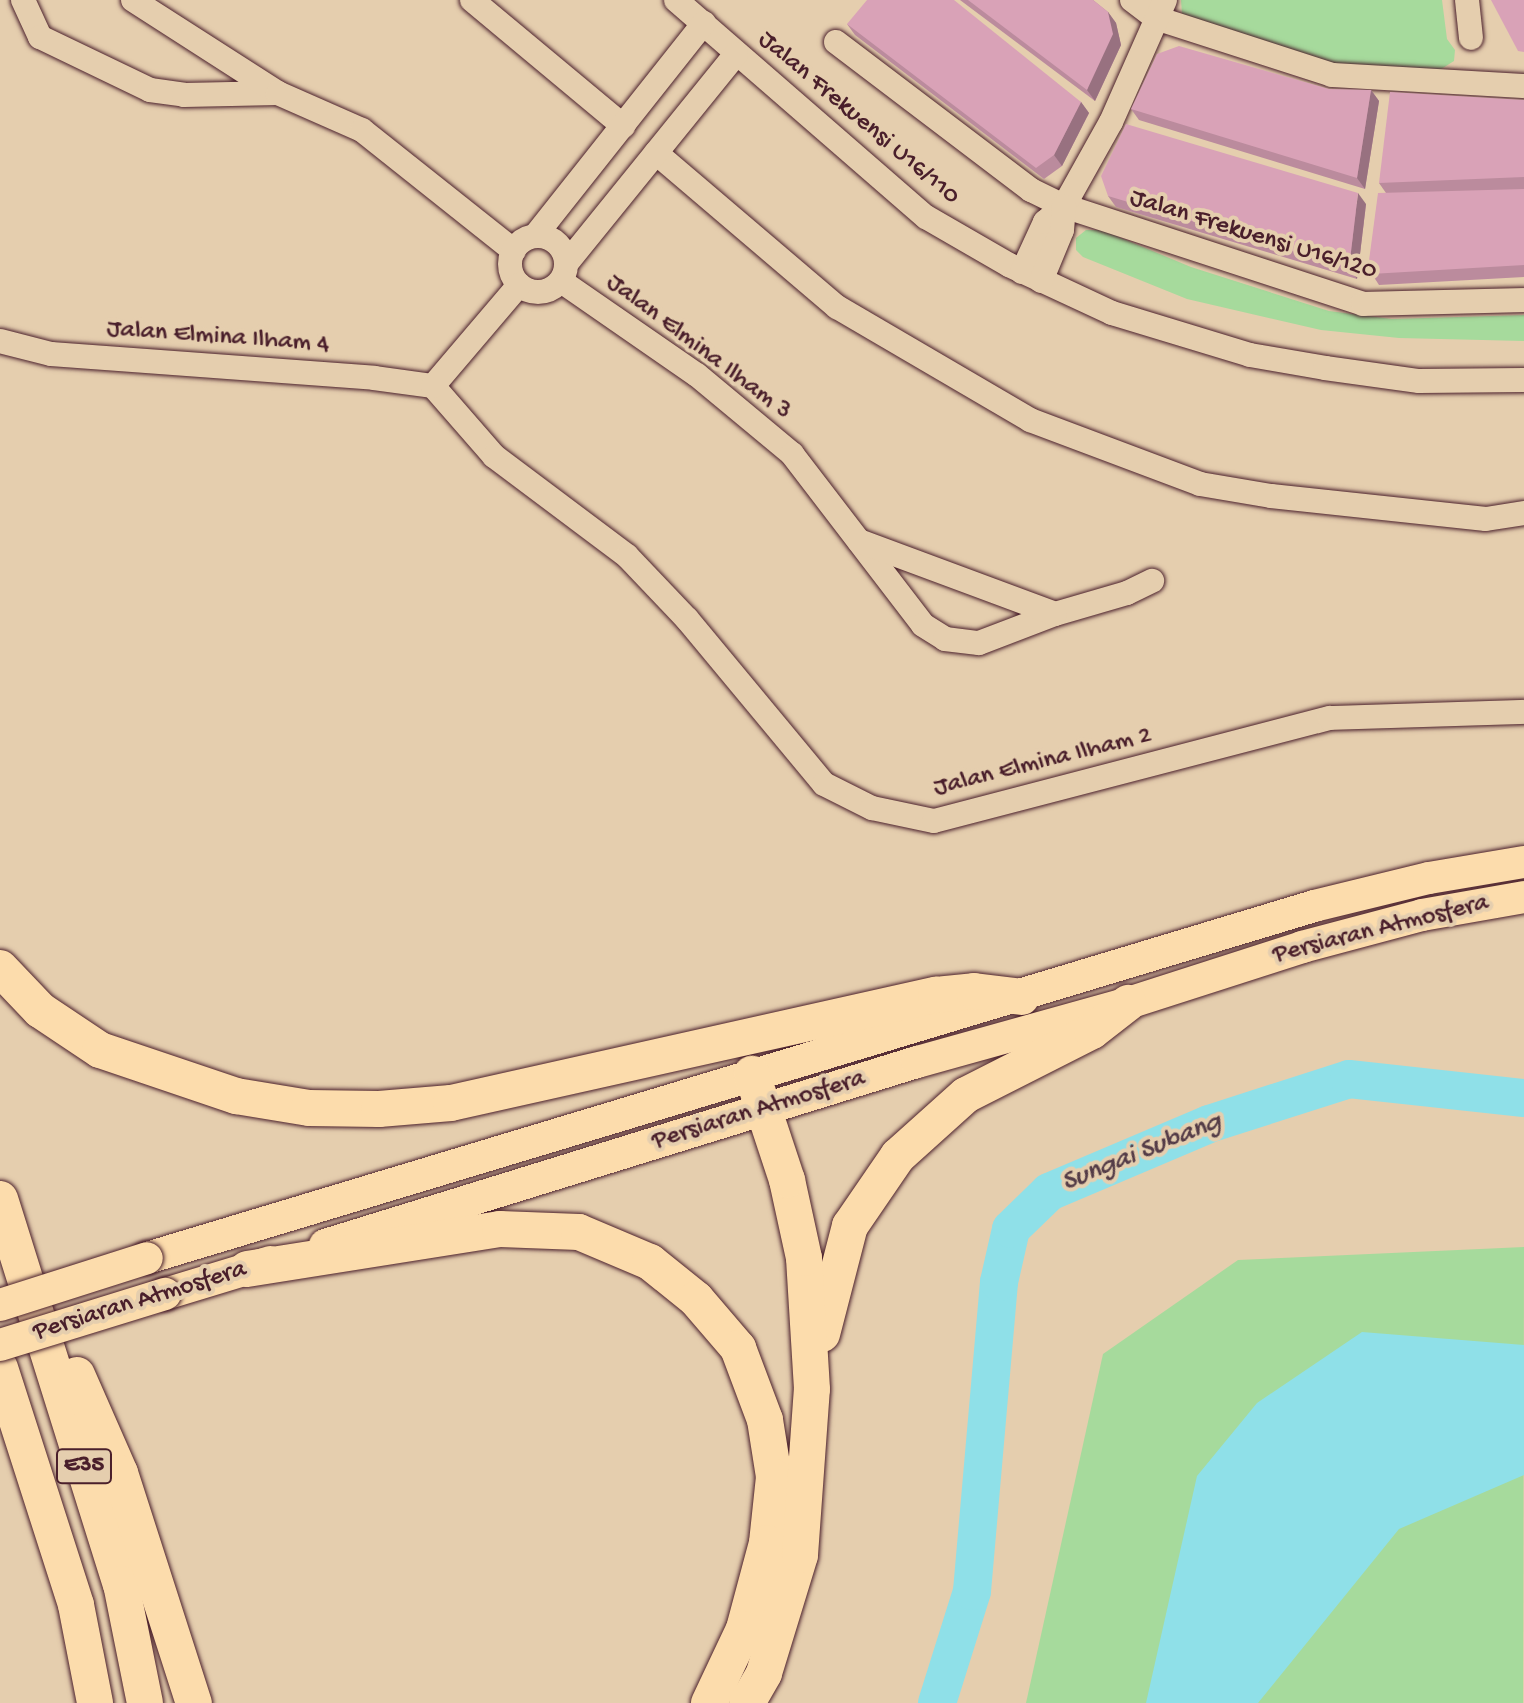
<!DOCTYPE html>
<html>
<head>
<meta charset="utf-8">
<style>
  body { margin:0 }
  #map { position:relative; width:1524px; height:1703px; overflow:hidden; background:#e5ceae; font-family:"Gochi Hand",sans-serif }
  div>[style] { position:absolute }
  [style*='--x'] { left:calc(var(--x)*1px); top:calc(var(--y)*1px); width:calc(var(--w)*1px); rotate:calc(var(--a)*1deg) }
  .green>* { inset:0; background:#a6da9c }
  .water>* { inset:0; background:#8fe0e8 }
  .river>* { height:38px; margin:-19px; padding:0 19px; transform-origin:19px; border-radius:19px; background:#8fe0e8 }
  .roads { filter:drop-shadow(0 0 2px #4a1f2b) drop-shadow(0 0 2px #4a1f2b) }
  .minor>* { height:24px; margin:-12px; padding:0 12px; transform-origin:12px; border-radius:12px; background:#e5ceae }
  .minor>.ring { margin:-12px; padding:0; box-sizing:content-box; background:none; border:24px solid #e5ceae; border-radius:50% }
  .major>* { height:32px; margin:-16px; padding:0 16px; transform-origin:16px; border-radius:16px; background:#fcdcac }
  .highway>* { height:36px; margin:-18px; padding:0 18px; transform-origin:18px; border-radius:18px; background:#fcdcac }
  .bridges { filter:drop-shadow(0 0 2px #4a1f2b) drop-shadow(0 0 2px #4a1f2b) }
  .major-bridge>* { height:32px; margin:-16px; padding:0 16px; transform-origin:16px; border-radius:16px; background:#fcdcac }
  .wall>* { inset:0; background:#bb8b9d }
  .shaded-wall>* { inset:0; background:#987180 }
  .building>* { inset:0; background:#d9a2b7 }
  span { translate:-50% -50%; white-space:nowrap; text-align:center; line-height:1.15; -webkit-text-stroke:8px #e5ceae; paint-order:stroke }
  .shield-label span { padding:2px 6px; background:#e5ceae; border:2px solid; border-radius:6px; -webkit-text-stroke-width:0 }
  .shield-label { font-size:24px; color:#4a1f2b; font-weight:700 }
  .street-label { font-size:26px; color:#4a1f2b }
  .water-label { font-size:28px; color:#543c47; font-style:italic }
</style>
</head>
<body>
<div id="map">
  <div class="green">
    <div style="clip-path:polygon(1181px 0,1442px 0,1447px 39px,1455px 50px,1454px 61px,1438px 71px,1344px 67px,1182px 15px)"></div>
    <div style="clip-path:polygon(1086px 230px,1102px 230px,1191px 267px,1329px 311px,1392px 319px,1524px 315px,1524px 341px,1399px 338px,1321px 330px,1187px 299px,1083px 257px,1076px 250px,1076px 238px)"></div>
    <div style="clip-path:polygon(1524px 1247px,1523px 1703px,1026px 1703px,1103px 1354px,1238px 1260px)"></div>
  </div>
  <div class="water">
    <div style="clip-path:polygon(1362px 1332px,1524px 1345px,1524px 1475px,1399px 1529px,1258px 1703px,1146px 1703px,1197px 1476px,1257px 1403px)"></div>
  </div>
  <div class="river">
    <div style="--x:937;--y:1703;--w:117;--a:-72.6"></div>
    <div style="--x:972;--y:1591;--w:310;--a:-85"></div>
    <div style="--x:999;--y:1282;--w:54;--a:-77.2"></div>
    <div style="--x:1011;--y:1229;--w:53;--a:-44.2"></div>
    <div style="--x:1049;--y:1192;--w:174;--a:-23"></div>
    <div style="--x:1209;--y:1124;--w:147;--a:-17.8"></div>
    <div style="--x:1349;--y:1079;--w:176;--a:6.2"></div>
  </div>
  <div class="roads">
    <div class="minor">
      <div style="--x:23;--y:0;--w:41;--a:65.3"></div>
      <div style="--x:40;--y:37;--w:122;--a:25.7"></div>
      <div style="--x:150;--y:90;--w:34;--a:8"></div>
      <div style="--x:184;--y:95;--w:94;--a:-1.2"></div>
      <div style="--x:133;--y:0;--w:172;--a:32.7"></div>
      <div style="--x:278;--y:93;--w:92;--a:23.8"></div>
      <div style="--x:362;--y:130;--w:194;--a:38.5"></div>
      <div style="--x:472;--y:0;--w:197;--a:39.8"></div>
      <div style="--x:676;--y:0;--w:331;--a:41"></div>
      <div style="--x:926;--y:217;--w:96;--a:30"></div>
      <div style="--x:1009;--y:265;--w:114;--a:25"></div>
      <div style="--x:1112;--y:313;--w:144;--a:16.9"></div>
      <div style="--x:1250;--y:355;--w:76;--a:9.8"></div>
      <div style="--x:1325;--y:368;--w:95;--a:7.9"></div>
      <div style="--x:1419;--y:381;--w:105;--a:-0.5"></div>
      <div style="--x:1132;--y:0;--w:30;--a:37"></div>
      <div style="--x:1156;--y:18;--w:185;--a:17.9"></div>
      <div style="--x:1332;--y:75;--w:192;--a:3.3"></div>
      <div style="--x:1467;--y:0;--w:38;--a:84"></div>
      <div style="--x:836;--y:42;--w:245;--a:37.2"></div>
      <div style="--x:1031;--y:190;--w:37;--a:26"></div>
      <div style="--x:1064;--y:206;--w:315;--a:18.1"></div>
      <div style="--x:1363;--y:304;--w:161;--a:-1.4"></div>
      <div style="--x:656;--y:153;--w:238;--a:40.4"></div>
      <div style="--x:837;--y:307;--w:224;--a:30.3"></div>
      <div style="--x:1030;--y:420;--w:182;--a:20.6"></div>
      <div style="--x:1200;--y:484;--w:72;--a:9.6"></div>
      <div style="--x:1271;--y:496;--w:216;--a:6.1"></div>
      <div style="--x:1486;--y:519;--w:38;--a:-9"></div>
      <div style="--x:535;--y:236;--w:272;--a:-51.6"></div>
      <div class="ring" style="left:510px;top:236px;width:32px;height:32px"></div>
      <div style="--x:566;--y:264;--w:270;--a:-51"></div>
      <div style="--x:1022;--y:272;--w:55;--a:-65.3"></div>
      <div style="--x:1045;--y:222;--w:25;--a:-40"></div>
      <div style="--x:1064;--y:206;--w:96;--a:-60.8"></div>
      <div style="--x:1111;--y:122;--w:133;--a:-66.1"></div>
      <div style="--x:561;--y:281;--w:165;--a:34.7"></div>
      <div style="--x:697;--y:375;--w:124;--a:39.7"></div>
      <div style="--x:792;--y:454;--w:215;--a:52.5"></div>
      <div style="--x:923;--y:625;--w:26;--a:32"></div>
      <div style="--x:945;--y:639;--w:34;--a:7"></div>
      <div style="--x:979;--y:643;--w:81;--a:-20.9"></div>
      <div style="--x:1055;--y:614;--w:75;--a:-16.3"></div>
      <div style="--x:1127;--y:593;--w:28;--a:-26"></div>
      <div style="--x:1041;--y:281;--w:55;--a:-67.6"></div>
      <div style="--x:1062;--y:230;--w:24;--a:-85"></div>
      <div style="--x:0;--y:341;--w:53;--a:14.3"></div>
      <div style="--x:51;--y:354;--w:324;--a:4.2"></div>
      <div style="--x:374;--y:378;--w:60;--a:7.7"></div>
      <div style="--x:433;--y:386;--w:93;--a:48.9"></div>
      <div style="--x:494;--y:456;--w:166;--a:36.9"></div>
      <div style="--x:627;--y:556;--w:87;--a:46.4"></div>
      <div style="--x:687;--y:619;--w:214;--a:50.3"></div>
      <div style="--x:824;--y:784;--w:54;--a:26.6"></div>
      <div style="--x:872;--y:808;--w:63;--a:11.8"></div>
      <div style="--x:934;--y:821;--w:409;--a:-14.6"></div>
      <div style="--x:1330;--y:718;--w:194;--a:-1.8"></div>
      <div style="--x:433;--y:386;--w:133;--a:-49.6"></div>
      <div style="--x:859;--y:541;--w:209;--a:20.4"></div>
    </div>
    <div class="major">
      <div style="--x:325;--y:1245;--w:620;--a:-17.18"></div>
      <div style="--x:917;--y:1062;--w:219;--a:-15.6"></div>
      <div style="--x:1128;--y:1003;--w:183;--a:-17.8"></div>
      <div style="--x:1302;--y:947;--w:124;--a:-14.9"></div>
      <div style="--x:1422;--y:915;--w:104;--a:-10"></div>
      <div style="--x:147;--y:1258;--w:1219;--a:-16.78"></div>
      <div style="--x:1314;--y:906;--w:118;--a:-13.7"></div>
      <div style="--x:1429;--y:878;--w:96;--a:-9.6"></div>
      <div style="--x:165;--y:1294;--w:110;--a:-16.9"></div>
    </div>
    <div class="highway">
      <div style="--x:0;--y:968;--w:58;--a:46.4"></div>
      <div style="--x:40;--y:1010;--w:72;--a:33.7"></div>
      <div style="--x:100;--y:1050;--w:144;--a:18.7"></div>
      <div style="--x:236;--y:1096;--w:74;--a:9.3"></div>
      <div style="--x:309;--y:1108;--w:70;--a:0.8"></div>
      <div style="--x:379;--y:1109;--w:72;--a:-4.8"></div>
      <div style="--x:451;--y:1103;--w:497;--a:-12.6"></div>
      <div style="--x:936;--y:995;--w:38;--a:-6"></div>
      <div style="--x:974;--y:991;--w:48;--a:7.1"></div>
      <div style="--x:0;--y:1199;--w:404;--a:72.6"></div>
      <div style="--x:121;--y:1584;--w:121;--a:78.6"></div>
      <div style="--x:247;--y:1269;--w:256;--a:-9"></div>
      <div style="--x:500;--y:1229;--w:79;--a:2.2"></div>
      <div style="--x:579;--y:1232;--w:77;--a:22.9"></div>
      <div style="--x:650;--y:1262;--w:59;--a:38.8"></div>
      <div style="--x:696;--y:1299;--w:65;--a:49.4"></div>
      <div style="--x:738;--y:1348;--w:77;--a:69.4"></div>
      <div style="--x:765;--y:1420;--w:58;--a:81"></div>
      <div style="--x:774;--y:1477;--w:66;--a:96.1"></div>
      <div style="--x:767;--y:1543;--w:89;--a:105"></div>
      <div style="--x:744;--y:1629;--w:82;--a:115.3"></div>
      <div style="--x:822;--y:1334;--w:112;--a:-75.5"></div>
      <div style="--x:850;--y:1226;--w:85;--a:-55.6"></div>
      <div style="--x:898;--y:1156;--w:91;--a:-41.9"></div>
      <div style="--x:966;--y:1095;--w:141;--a:-26.9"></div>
      <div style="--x:1092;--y:1031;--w:46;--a:-37.9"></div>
      <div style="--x:0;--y:1368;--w:249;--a:72.2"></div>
      <div style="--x:76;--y:1605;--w:100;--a:79"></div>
      <div style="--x:77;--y:1375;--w:107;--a:66.3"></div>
      <div style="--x:120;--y:1473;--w:242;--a:72.2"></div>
      <div style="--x:747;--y:1703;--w:34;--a:-60"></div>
      <div style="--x:764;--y:1673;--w:123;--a:-73"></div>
      <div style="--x:800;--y:1555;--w:166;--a:-85.9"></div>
      <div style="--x:812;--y:1389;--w:131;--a:-93.5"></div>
      <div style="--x:804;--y:1258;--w:80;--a:-102.3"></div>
      <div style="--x:787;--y:1180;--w:112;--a:-108.3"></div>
    </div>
  </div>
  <div class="bridges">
    <div class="major-bridge">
      <div style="--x:0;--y:1305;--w:154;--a:-17.7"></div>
      <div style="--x:0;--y:1345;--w:173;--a:-17.2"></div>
    </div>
  </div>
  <div class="wall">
    <div style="clip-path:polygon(960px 0,1093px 0,1108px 12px,1116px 23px,1121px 45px,1095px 101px)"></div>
    <div style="clip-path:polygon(847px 24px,1081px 102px,1089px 113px,1062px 166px,1044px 179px,855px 35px)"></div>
    <div style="clip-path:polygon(1371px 90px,1379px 101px,1365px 189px,1139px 120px,1131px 109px)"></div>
    <div style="clip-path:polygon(1524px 100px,1524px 277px,1379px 285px,1368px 268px,1386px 193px,1379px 183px)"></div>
    <div style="clip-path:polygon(1108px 196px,1366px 204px,1357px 279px,1116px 207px)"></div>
  </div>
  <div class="shaded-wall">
    <div style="clip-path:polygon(1108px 12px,1116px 23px,1121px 45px,1095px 101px,1087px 90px)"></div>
    <div style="clip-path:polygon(1371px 90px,1379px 101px,1365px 189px,1357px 178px)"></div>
    <div style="clip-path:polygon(1081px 102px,1089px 113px,1062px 166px,1054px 155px)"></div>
    <div style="clip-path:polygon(1358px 193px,1366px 204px,1357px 279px,1349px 268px)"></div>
  </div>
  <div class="building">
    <div style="clip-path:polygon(867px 0,954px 0,1081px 102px,1054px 155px,1036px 168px,847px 24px)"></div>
    <div style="clip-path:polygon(968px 0,1093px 0,1108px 12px,1113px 34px,1087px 90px)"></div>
    <div style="clip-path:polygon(1491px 0,1524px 0,1524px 52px,1518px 51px)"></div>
    <div style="clip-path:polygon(1179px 46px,1329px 89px,1371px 90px,1357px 178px,1131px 109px,1157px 54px)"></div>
    <div style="clip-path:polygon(1390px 92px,1524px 100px,1524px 177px,1379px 183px)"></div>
    <div style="clip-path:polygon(1126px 124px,1358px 193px,1349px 268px,1108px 196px,1101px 176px)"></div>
    <div style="clip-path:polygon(1524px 189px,1524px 265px,1371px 274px,1368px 268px,1378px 193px)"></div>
  </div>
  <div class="shield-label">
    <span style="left:84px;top:1466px">E35</span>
  </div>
  <div class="street-label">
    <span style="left:858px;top:119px;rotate:40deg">Jalan Frekuensi U16/110</span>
    <span style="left:1253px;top:236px;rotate:17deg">Jalan Frekuensi U16/120</span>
    <span style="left:218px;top:338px;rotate:4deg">Jalan Elmina Ilham 4</span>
    <span style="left:698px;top:348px;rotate:37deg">Jalan Elmina Ilham 3</span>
    <span style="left:1043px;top:763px;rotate:-14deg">Jalan Elmina Ilham 2</span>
    <span style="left:1381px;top:930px;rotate:-14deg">Persiaran Atmosfera</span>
    <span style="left:759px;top:1111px;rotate:-17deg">Persiaran Atmosfera</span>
    <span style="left:140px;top:1302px;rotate:-17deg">Persiaran Atmosfera</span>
  </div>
  <div class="water-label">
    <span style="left:1142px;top:1153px;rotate:-22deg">Sungai Subang</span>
  </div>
</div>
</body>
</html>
